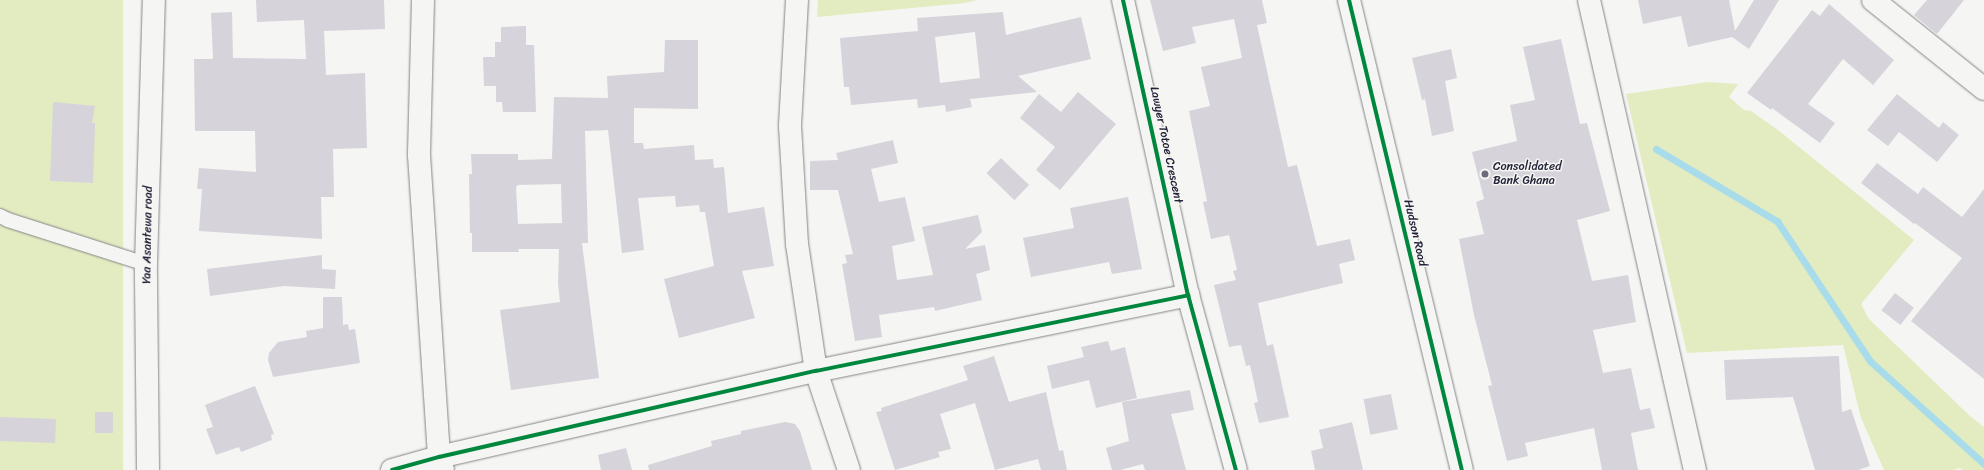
<!DOCTYPE html>
<html>
<head>
<meta charset="utf-8">
<style>
  body { margin:0 }
  #map { position:relative; width:1984px; height:470px; overflow:hidden; background:#f5f5f3; font-family:Sriracha,sans-serif }
  div>[style] { position:absolute }
  [style*='--x'] { left:calc(var(--x)*1px); top:calc(var(--y)*1px); width:calc(var(--w)*1px); rotate:calc(var(--a)*1deg) }
  .green>* { inset:0; background:#e3ecc1; transform-origin:0 0 }
  .stream>* { height:7px; margin:-3.5px; padding:0 3.5px; transform-origin:3.5px; border-radius:3.5px; background:#a8dceb }
  .building>* { inset:0; background:#d6d3db; transform-origin:0 0 }
  .roads { filter:drop-shadow(0 0 1px #858589) drop-shadow(0 0 1px #858589) }
  .service>* { height:14px; margin:-7px; padding:0 7px; transform-origin:7px; border-radius:7px; background:#f5f5f3 }
  .minor>* { height:22px; margin:-11px; padding:0 11px; transform-origin:11px; border-radius:11px; background:#f5f5f3 }
  .tertiary>* { height:22px; margin:-11px; padding:0 11px; transform-origin:11px; border-radius:11px; background:#f5f5f3 }
  .cycleway>* { height:4px; margin:-2px; padding:0 2px; transform-origin:2px; border-radius:2px; background:#00873e }
  .dots>* { width:11px; height:11px; translate:-50% -50%; box-sizing:border-box; border:2px solid #f6f6f2; border-radius:50% }
  span { translate:-50% -50%; white-space:nowrap; text-align:center; line-height:1.15; -webkit-text-stroke:3px #f6f6f2; paint-order:stroke }
  .street-label { font-size:12px; color:#22223b }
  .poi-label { font-size:12px; color:#22223b }
  .left { translate:0 -50%; text-align:left }
</style>
</head>
<body>
<div id="map">
  <div class="green">
    <div style="left:0;top:0;width:123px;height:470px"></div>
    <div style="clip-path:polygon(818px 0,977px 0,965px 3px,817px 17px)"></div>
    <div style="clip-path:polygon(1708px 82px,1738px 84px,1729px 97px,1744px 110px,1751px 111px,1778px 130px,1914px 240px,1861px 304px,1869px 319px,1970px 416px,1984px 427px,1984px 470px,1962px 470px,1960px 468px,1953px 470px,1884px 470px,1861px 418px,1843px 345px,1687px 353px,1626px 94px)"></div>
  </div>
  <div class="stream">
    <div style="--x:1656;--y:149;--w:141;--a:30.8"></div>
    <div style="--x:1777;--y:221;--w:168;--a:56.4"></div>
    <div style="--x:1870;--y:361;--w:154;--a:42.1"></div>
  </div>
  <div class="building">
    <div style="clip-path:polygon(256px 0,384px 0,385px 29px,324px 31px,326px 75px,365px 73px,367px 148px,333px 149px,334px 197px,321px 197px,322px 239px,199px 231px,202px 189px,197px 189px,199px 168px,256px 172px,255px 131px,195px 131px,194px 59px,213px 59px,211px 13px,232px 12px,233px 58px,306px 59px,304px 20px,257px 22px)"></div>
    <div style="clip-path:polygon(1150px 0,1262px 0,1267px 23px,1257px 25px,1288px 167px,1297px 165px,1317px 246px,1350px 239px,1355px 260px,1339px 264px,1343px 283px,1258px 303px,1267px 346px,1273px 344px,1289px 417px,1259px 423px,1254px 403px,1258px 402px,1250px 365px,1246px 366px,1241px 345px,1229px 347px,1214px 285px,1236px 280px,1233px 271px,1237px 270px,1229px 235px,1211px 239px,1203px 202px,1207px 201px,1189px 111px,1210px 106px,1201px 67px,1242px 58px,1234px 19px,1192px 27px,1196px 43px,1163px 51px)"></div>
    <div style="clip-path:polygon(1638px 0,1729px 0,1735px 31px,1754px 0,1779px 0,1749px 49px,1732px 37px,1688px 47px,1681px 16px,1643px 24px)"></div>
    <div style="clip-path:polygon(1927px 0,1964px 0,1937px 34px,1914px 15px)"></div>
    <div style="clip-path:polygon(1829px 4px,1894px 60px,1873px 85px,1843px 59px,1808px 104px,1835px 123px,1820px 143px,1772px 108px,1771px 110px,1747px 93px,1812px 10px,1820px 16px)"></div>
    <div style="clip-path:polygon(evenodd,1003px 12px,1006px 35px,1081px 17px,1091px 59px,1018px 76px,1037px 92px,970px 99px,972px 107px,946px 112px,945px 105px,918px 108px,917px 99px,851px 105px,849px 87px,844px 87px,840px 38px,918px 31px,917px 18px,1003px 12px,975px 32px,980px 78px,940px 83px,935px 37px,975px 32px)"></div>
    <div style="clip-path:polygon(526px 26px,526px 45px,534px 45px,536px 112px,503px 112px,502px 102px,496px 102px,496px 86px,484px 86px,483px 57px,495px 57px,495px 42px,501px 42px,501px 27px)"></div>
    <div style="clip-path:polygon(1561px 39px,1580px 124px,1587px 123px,1610px 211px,1577px 220px,1592px 281px,1628px 275px,1636px 322px,1593px 330px,1603px 373px,1631px 368px,1640px 410px,1650px 408px,1655px 428px,1631px 433px,1638px 470px,1602px 470px,1594px 428px,1525px 443px,1528px 456px,1507px 461px,1488px 386px,1492px 385px,1474px 315px,1459px 239px,1484px 234px,1476px 202px,1484px 199px,1472px 152px,1517px 141px,1510px 105px,1535px 100px,1523px 47px)"></div>
    <div style="clip-path:polygon(evenodd,665px 40px,698px 40px,698px 109px,634px 108px,634px 143px,643px 143px,644px 149px,694px 145px,695px 160px,713px 159px,714px 168px,724px 167px,728px 213px,764px 207px,774px 266px,742px 271px,755px 318px,679px 338px,664px 279px,714px 266px,705px 212px,700px 212px,699px 205px,676px 207px,675px 196px,638px 198px,644px 250px,622px 253px,608px 130px,585px 131px,588px 243px,582px 243px,599px 378px,511px 390px,500px 310px,560px 302px,558px 283px,559px 249px,518px 249px,519px 252px,472px 252px,472px 233px,470px 233px,469px 174px,472px 174px,471px 154px,518px 154px,518px 160px,552px 159px,554px 97px,608px 98px,607px 76px,664px 72px,665px 40px,561px 184px,562px 223px,518px 224px,516px 187px,518px 185px,561px 184px)"></div>
    <div style="clip-path:polygon(1451px 49px,1457px 78px,1445px 81px,1454px 131px,1432px 136px,1425px 99px,1422px 100px,1412px 58px)"></div>
    <div style="clip-path:polygon(1078px 92px,1116px 124px,1060px 190px,1036px 170px,1055px 147px,1020px 118px,1039px 94px,1061px 112px)"></div>
    <div style="clip-path:polygon(1897px 94px,1939px 128px,1943px 122px,1959px 135px,1937px 162px,1899px 132px,1888px 146px,1867px 130px)"></div>
    <div style="clip-path:polygon(53px 102px,95px 106px,92px 123px,95px 123px,93px 183px,50px 181px)"></div>
    <div style="clip-path:polygon(893px 140px,898px 163px,871px 169px,879px 202px,905px 197px,915px 241px,892px 246px,897px 280px,933px 275px,922px 227px,978px 215px,982px 232px,965px 249px,985px 245px,990px 270px,976px 274px,982px 300px,935px 311px,934px 307px,879px 315px,882px 337px,855px 341px,842px 264px,847px 263px,845px 255px,853px 254px,838px 190px,810px 190px,810px 161px,838px 160px,836px 153px)"></div>
    <div style="left:1001px;top:158px;width:39px;height:21px;rotate:44deg"></div>
    <div style="clip-path:polygon(1877px 163px,1918px 194px,1923px 187px,1962px 217px,1984px 189px,1984px 379px,1911px 321px,1962px 258px,1915px 223px,1914px 224px,1861px 183px)"></div>
    <div style="clip-path:polygon(1128px 197px,1142px 269px,1112px 274px,1109px 262px,1031px 277px,1023px 238px,1074px 228px,1070px 208px)"></div>
    <div style="clip-path:polygon(322px 255px,322px 269px,336px 270px,335px 289px,284px 286px,210px 296px,207px 269px)"></div>
    <div style="left:1895px;top:293px;width:24px;height:22px;rotate:38deg"></div>
    <div style="clip-path:polygon(323px 297px,342px 297px,343px 325px,348px 324px,349px 330px,355px 329px,360px 363px,273px 377px,268px 360px,269px 353px,278px 342px,307px 337px,306px 331px,323px 328px)"></div>
    <div style="clip-path:polygon(1108px 341px,1111px 351px,1125px 347px,1137px 398px,1096px 408px,1089px 380px,1052px 389px,1047px 366px,1084px 357px,1081px 347px)"></div>
    <div style="clip-path:polygon(994px 356px,1009px 402px,1046px 392px,1059px 451px,1063px 450px,1067px 470px,1041px 470px,1038px 459px,995px 470px,975px 403px,940px 414px,951px 449px,938px 452px,940px 457px,895px 470px,876px 412px,882px 411px,881px 408px,968px 380px,963px 366px)"></div>
    <div style="clip-path:polygon(1839px 356px,1842px 412px,1851px 409px,1870px 466px,1858px 470px,1815px 470px,1793px 397px,1726px 400px,1724px 360px)"></div>
    <div style="clip-path:polygon(255px 386px,274px 434px,271px 435px,272px 440px,241px 452px,239px 447px,216px 455px,206px 429px,213px 427px,205px 405px)"></div>
    <div style="clip-path:polygon(1190px 390px,1194px 410px,1171px 414px,1186px 470px,1145px 470px,1143px 464px,1120px 470px,1112px 470px,1106px 448px,1129px 441px,1122px 402px)"></div>
    <div style="left:1391px;top:394px;width:36px;height:28px;rotate:79deg"></div>
    <div style="left:113px;top:412px;width:21px;height:18px;rotate:90deg"></div>
    <div style="left:0;top:417px;width:56px;height:24px;rotate:2deg"></div>
    <div style="clip-path:polygon(785px 422px,795px 424px,800px 431px,812px 470px,649px 470px,648px 465px,712px 446px,711px 441px,741px 434px,741px 431px)"></div>
    <div style="clip-path:polygon(1352px 422px,1363px 470px,1315px 470px,1311px 451px,1323px 448px,1319px 430px)"></div>
    <div style="clip-path:polygon(626px 448px,632px 470px,601px 470px,598px 455px)"></div>
  </div>
  <div class="roads">
    <div class="service">
      <div style="--x:0;--y:216;--w:9;--a:27"></div>
      <div style="--x:8;--y:220;--w:145;--a:17.7"></div>
    </div>
    <div class="minor">
      <div style="--x:423;--y:0;--w:155;--a:91.5"></div>
      <div style="--x:419;--y:155;--w:303;--a:86.2"></div>
      <div style="--x:439;--y:457;--w:14;--a:73"></div>
      <div style="--x:797;--y:0;--w:126;--a:93.2"></div>
      <div style="--x:790;--y:126;--w:118;--a:86.6"></div>
      <div style="--x:797;--y:244;--w:128;--a:81.5"></div>
      <div style="--x:816;--y:371;--w:104;--a:71.6"></div>
      <div style="--x:1123;--y:0;--w:302;--a:77.6"></div>
      <div style="--x:1188;--y:295;--w:181;--a:74.7"></div>
      <div style="--x:1589;--y:0;--w:482;--a:77.3"></div>
      <div style="--x:1873;--y:0;--w:142;--a:38.7"></div>
      <div style="--x:392;--y:470;--w:49;--a:-15.5"></div>
      <div style="--x:439;--y:457;--w:387;--a:-12.9"></div>
      <div style="--x:816;--y:371;--w:380;--a:-11.5"></div>
    </div>
    <div class="tertiary">
      <div style="--x:1349;--y:0;--w:483;--a:76.5"></div>
      <div style="--x:148;--y:470;--w:206;--a:-90.6"></div>
      <div style="--x:146;--y:264;--w:264;--a:-88.3"></div>
    </div>
  </div>
  <div class="cycleway">
    <div style="--x:1123;--y:0;--w:302;--a:77.6"></div>
    <div style="--x:1188;--y:295;--w:181;--a:74.7"></div>
    <div style="--x:1349;--y:0;--w:483;--a:76.5"></div>
    <div style="--x:392;--y:470;--w:49;--a:-15.5"></div>
    <div style="--x:439;--y:457;--w:387;--a:-12.9"></div>
    <div style="--x:816;--y:371;--w:380;--a:-11.5"></div>
  </div>
  <div class="dots">
    <div style="left:1485px;top:174px;background:#6c6c7b"></div>
  </div>
  <div class="street-label">
    <span style="left:1166px;top:145px;rotate:78deg">Lawyer Totoe Crescent</span>
    <span style="left:1415px;top:233px;rotate:77deg">Hudson Road</span>
    <span style="left:148px;top:235px;rotate:-89deg">Yaa Asantewa road</span>
  </div>
  <div class="poi-label">
    <span class="left" style="left:1493px;top:174px">Consolidated<br>Bank Ghana</span>
  </div>
</div>
</body>
</html>
